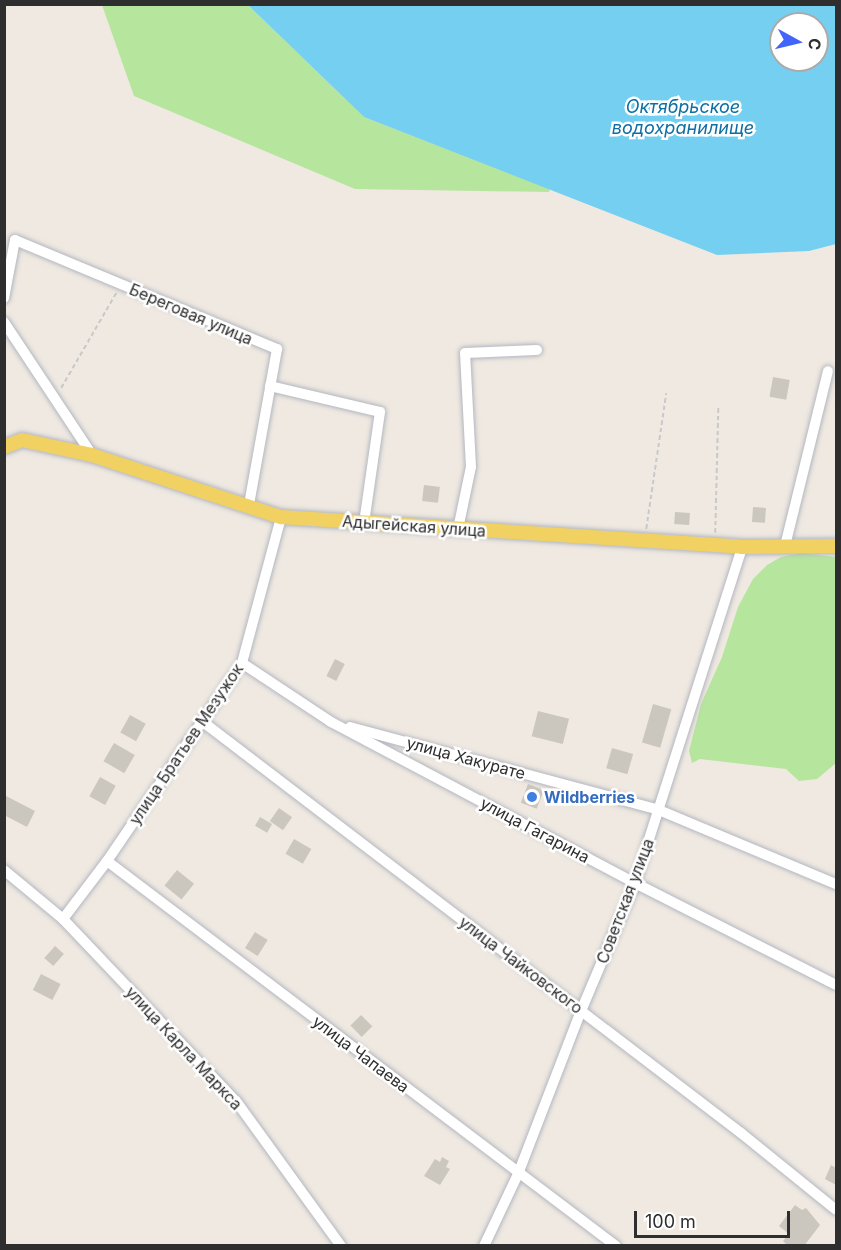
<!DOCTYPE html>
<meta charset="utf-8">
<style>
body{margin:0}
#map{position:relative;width:841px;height:1250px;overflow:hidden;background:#efe9e1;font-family:Inter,sans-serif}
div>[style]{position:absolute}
.green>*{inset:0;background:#b6e59e}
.water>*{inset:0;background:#75cff0}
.building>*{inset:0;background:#cbc7bf;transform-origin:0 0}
.path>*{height:1.5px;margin-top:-0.75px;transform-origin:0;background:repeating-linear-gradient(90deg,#c9c9c9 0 4.5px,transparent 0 7.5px)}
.roads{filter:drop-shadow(0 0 2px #b4b7c1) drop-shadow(0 0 2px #b4b7c1)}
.minor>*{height:10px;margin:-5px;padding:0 5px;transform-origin:5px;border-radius:5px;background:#fff}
.major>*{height:14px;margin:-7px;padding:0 7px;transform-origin:7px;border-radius:7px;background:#f2d163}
.dots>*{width:16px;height:16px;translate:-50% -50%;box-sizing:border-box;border:3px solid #fff;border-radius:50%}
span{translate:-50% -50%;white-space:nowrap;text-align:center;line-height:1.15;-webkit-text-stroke:5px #fff;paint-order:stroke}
.street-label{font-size:16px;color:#2e2e2e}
.shop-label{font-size:16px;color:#366cbe;font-weight:700}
.left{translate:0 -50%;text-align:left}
.water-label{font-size:18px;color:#0d6fa3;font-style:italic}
.frame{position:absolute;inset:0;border:6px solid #2e2e2e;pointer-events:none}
.north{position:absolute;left:769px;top:12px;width:60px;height:60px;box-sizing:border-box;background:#fff;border:2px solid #ababab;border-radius:50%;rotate:98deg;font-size:16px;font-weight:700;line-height:24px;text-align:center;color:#2e2e2e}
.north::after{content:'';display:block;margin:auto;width:21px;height:27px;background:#4264fb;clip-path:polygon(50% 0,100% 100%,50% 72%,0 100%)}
.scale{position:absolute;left:634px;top:1211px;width:156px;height:27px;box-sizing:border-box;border:3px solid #2e2e2e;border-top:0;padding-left:8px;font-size:18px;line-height:21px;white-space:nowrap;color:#2e2e2e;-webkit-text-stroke:4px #fff;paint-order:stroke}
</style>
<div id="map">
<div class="green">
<i style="clip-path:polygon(102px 5px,248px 5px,364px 117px,550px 189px,549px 192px,355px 189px,134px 96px)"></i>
<i style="clip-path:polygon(801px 553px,836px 557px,836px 763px,817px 779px,799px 781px,786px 769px,700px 759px,692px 763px,689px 751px,701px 704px,722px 657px,738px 607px,753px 579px,767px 565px,781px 557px)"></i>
</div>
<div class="water">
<i style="clip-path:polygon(evenodd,248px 5px,836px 5px,836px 244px,809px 251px,717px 255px,364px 117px,248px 5px,781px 24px,817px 24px,817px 60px,781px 60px,781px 24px)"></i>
</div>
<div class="building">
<i style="left:773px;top:377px;width:17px;height:20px;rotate:10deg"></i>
<i style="left:424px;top:485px;width:16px;height:16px;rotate:7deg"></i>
<i style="left:753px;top:507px;width:13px;height:15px;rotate:4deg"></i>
<i style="left:675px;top:512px;width:15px;height:12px;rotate:4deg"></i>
<i style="left:335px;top:659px;width:11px;height:19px;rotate:27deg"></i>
<i style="left:653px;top:704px;width:19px;height:40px;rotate:16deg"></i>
<i style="left:538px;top:711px;width:32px;height:26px;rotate:14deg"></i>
<i style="left:130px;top:715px;width:18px;height:20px;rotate:29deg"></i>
<i style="left:114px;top:743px;width:24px;height:21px;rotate:30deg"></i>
<i style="left:612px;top:748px;width:22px;height:21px;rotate:16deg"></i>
<i style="left:100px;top:777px;width:18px;height:22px;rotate:29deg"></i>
<i style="left:528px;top:784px;width:17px;height:20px;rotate:21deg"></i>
<i style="clip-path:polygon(6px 796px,35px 811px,27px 827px,4px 815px)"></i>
<i style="left:279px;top:808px;width:16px;height:16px;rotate:35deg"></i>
<i style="left:260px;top:817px;width:14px;height:10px;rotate:30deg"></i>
<i style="left:294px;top:839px;width:20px;height:17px;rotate:30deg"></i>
<i style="left:177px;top:870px;width:22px;height:20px;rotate:39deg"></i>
<i style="left:255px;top:932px;width:15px;height:19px;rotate:32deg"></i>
<i style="left:55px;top:946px;width:12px;height:16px;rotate:42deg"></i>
<i style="left:41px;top:974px;width:22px;height:18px;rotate:27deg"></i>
<i style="left:361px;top:1015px;width:16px;height:15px;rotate:45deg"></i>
<i style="clip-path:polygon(442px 1157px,449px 1161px,446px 1167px,450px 1169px,440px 1185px,424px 1176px,435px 1159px,440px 1162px)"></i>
<i style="clip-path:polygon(831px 1165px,836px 1168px,836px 1185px,825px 1179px)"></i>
<i style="clip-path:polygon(795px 1205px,802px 1210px,806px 1208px,820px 1225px,804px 1246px,788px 1246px,783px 1241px,789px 1234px,779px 1226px)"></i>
</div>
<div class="path">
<i style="left:61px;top:388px;width:110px;rotate:-59.9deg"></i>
<i style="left:646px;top:529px;width:137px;rotate:-81.6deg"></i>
<i style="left:715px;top:533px;width:125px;rotate:-88.6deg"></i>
</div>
<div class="roads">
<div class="minor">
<i style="left:4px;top:298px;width:59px;rotate:-79.3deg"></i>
<i style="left:15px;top:240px;width:284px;rotate:22.6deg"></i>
<i style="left:277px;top:349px;width:158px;rotate:100.2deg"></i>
<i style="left:4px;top:322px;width:159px;rotate:56.5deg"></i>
<i style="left:270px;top:386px;width:113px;rotate:13.3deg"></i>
<i style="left:380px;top:412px;width:112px;rotate:98.2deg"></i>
<i style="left:458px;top:529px;width:63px;rotate:-78.2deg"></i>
<i style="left:471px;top:467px;width:114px;rotate:-93deg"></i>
<i style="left:465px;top:353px;width:72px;rotate:-2.4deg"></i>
<i style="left:785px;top:546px;width:180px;rotate:-76.2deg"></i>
<i style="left:242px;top:663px;width:107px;rotate:33.5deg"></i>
<i style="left:331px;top:722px;width:344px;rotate:27.9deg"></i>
<i style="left:635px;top:883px;width:225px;rotate:26.9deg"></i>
<i style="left:203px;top:722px;width:677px;rotate:37.38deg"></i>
<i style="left:741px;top:1133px;width:122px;rotate:39deg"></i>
<i style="left:350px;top:727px;width:320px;rotate:15deg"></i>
<i style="left:659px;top:810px;width:192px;rotate:22.7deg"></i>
<i style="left:107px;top:861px;width:638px;rotate:37.1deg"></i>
<i style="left:4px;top:870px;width:77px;rotate:39.7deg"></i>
<i style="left:63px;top:919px;width:251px;rotate:46.5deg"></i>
<i style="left:236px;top:1101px;width:179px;rotate:54.1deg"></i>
<i style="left:63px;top:919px;width:73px;rotate:-52.8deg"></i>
<i style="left:107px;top:861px;width:240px;rotate:-55.7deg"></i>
<i style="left:242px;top:663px;width:151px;rotate:-75deg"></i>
<i style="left:484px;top:1246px;width:80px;rotate:-64.7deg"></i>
<i style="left:518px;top:1174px;width:175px;rotate:-68.9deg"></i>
<i style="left:581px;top:1011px;width:139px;rotate:-67.1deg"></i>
<i style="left:635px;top:883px;width:353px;rotate:-72.3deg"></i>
</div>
<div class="major">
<i style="left:4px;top:447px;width:19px;rotate:-21deg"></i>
<i style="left:22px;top:440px;width:72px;rotate:12.1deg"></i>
<i style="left:92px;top:455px;width:199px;rotate:18.2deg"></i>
<i style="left:281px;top:517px;width:462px;rotate:3.7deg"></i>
<i style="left:742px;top:547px;width:94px;rotate:-0.6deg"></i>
</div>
</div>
<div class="dots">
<i style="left:532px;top:797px;background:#3f7fe0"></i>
</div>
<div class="street-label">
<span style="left:191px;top:314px;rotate:23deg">Береговая улица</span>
<span style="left:414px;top:526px;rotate:4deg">Адыгейская улица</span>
<span style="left:186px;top:744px;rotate:-56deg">улица Братьев Мезужок</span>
<span style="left:466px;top:758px;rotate:15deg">улица Хакурате</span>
<span style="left:535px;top:830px;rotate:28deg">улица Гагарина</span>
<span style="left:625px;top:901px;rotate:-69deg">Советская улица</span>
<span style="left:521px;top:965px;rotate:37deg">улица Чайковского</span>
<span style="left:184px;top:1048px;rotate:47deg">улица Карла Маркса</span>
<span style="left:361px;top:1054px;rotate:37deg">улица Чапаева</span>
</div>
<div class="shop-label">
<span class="left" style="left:544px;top:797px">Wildberries</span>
</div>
<div class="water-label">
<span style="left:683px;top:118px">Октябрьское<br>водохранилище</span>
</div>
<div class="frame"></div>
<div class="north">С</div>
<div class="scale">100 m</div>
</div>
